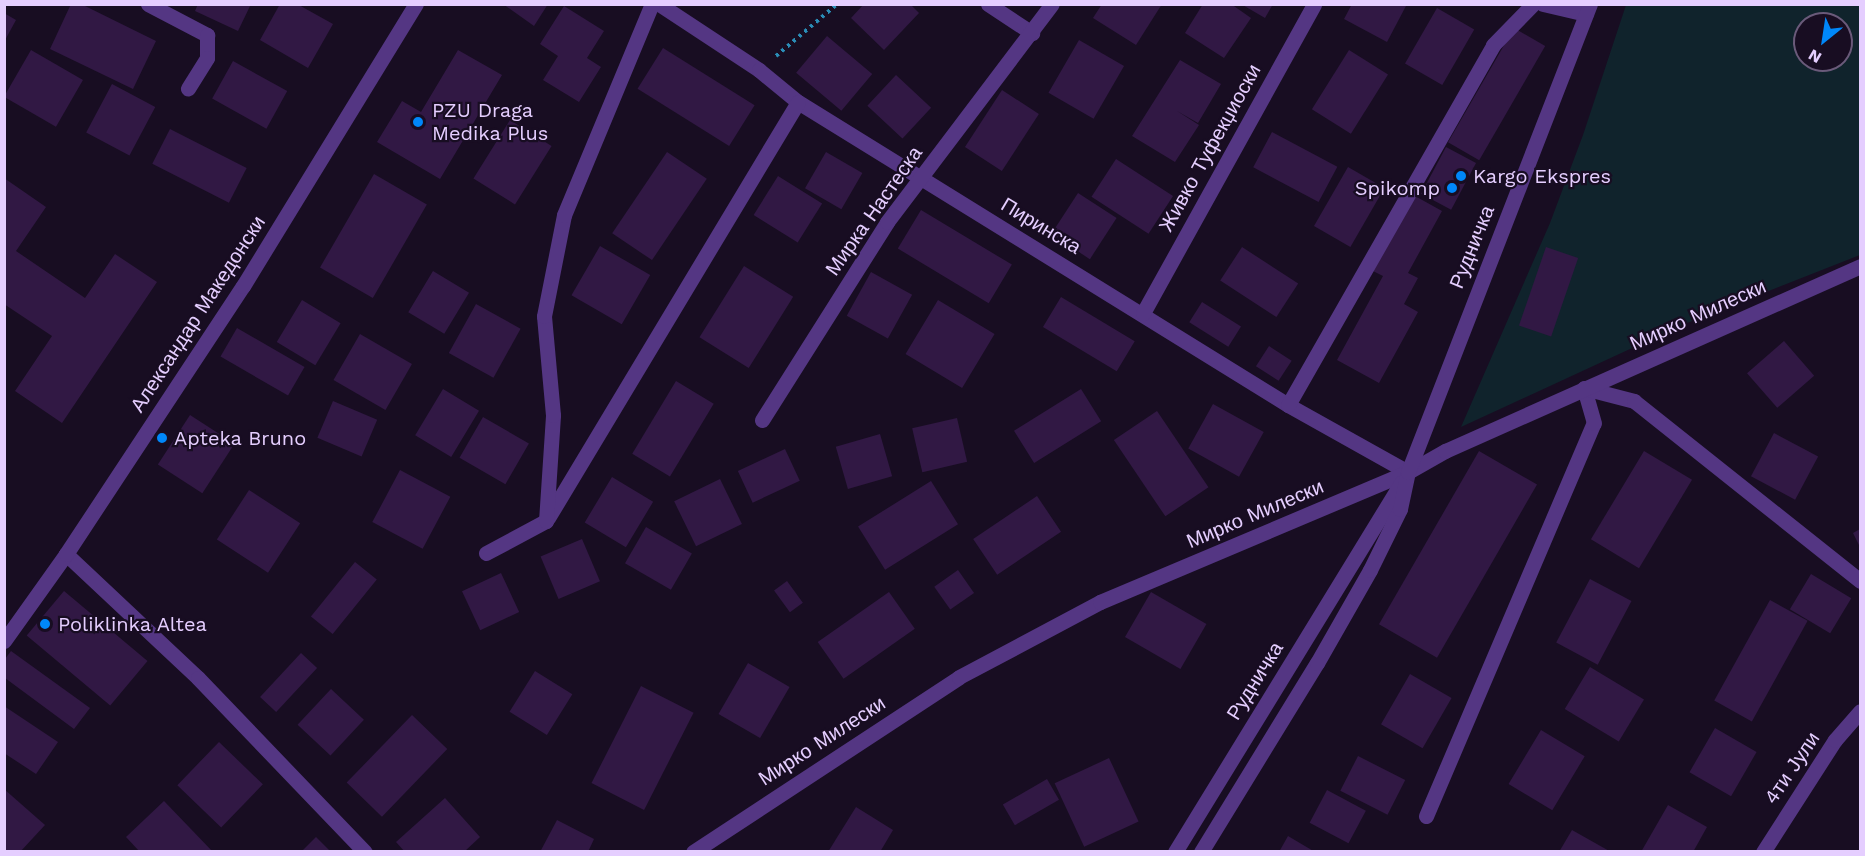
<!DOCTYPE html>
<meta charset="utf-8">
<style>
body{margin:0}
#map{position:relative;width:1865px;height:856px;overflow:hidden;background:#180d22;font-family:"Work Sans",sans-serif}
div>[style]{position:absolute}
.green>*{inset:0;background:#10232c}
.building>*{inset:0;background:#311844;transform-origin:0 0}
.path>*{height:4px;margin-top:-2px;transform-origin:0;background:repeating-linear-gradient(90deg,#2a8db7 0 3px,transparent 0 7.5px)}
.minor>*{height:15px;margin:-7.5px;padding:0 7.5px;transform-origin:7.5px;border-radius:7.5px;background:#543683}
.dots>*{width:16px;height:16px;translate:-50% -50%;box-sizing:border-box;border:3px solid #180d22;border-radius:50%}
span{translate:-50% -50%;white-space:nowrap;text-align:center;line-height:1.15;-webkit-text-stroke:4.5px #180d22;paint-order:stroke}
.poi-label{font-size:20px;color:#e5ceff}
.left{translate:0 -50%;text-align:left}
.right{translate:-100% -50%;text-align:right}
.street-label{font-size:20px;color:#e5ceff}
.frame{position:absolute;inset:0;border:6px solid #e5ceff;pointer-events:none}
.north{position:absolute;left:1793px;top:12px;width:60px;height:60px;box-sizing:border-box;background:#180d22;border:2px solid #6a5a7a;border-radius:50%;rotate:210deg;font-size:16px;font-weight:700;line-height:24px;text-align:center;color:#e5ceff}
.north::after{content:'';display:block;margin:auto;width:21px;height:27px;background:#0087f9;clip-path:polygon(50% 0,100% 100%,50% 72%,0 100%)}
</style>
<div id="map">
<div class="green">
<i style="clip-path:polygon(evenodd,1626px 5px,1860px 5px,1860px 255px,1682px 325px,1461px 427px,1550px 223px,1583px 135px,1626px 5px,1805px 24px,1841px 24px,1841px 60px,1805px 60px,1805px 24px)"></i>
</div>
<div class="building">
<i style="clip-path:polygon(71px 4px,81px 4px,156px 41px,133px 89px,50px 49px)"></i>
<i style="clip-path:polygon(198px 4px,251px 4px,238px 31px,195px 11px)"></i>
<i style="clip-path:polygon(280px 4px,297px 4px,333px 24px,308px 68px,260px 40px)"></i>
<i style="clip-path:polygon(503px 4px,548px 4px,534px 26px)"></i>
<i style="clip-path:polygon(864px 4px,910px 4px,919px 13px,884px 50px,851px 18px)"></i>
<i style="clip-path:polygon(1102px 4px,1162px 4px,1136px 45px,1093px 18px)"></i>
<i style="clip-path:polygon(1203px 4px,1231px 4px,1251px 18px,1224px 58px,1185px 33px)"></i>
<i style="clip-path:polygon(1241px 4px,1273px 4px,1265px 18px)"></i>
<i style="clip-path:polygon(1352px 4px,1407px 4px,1387px 42px,1344px 19px)"></i>
<i style="clip-path:polygon(564px 6px,604px 31px,587px 58px,601px 67px,579px 102px,543px 80px,558px 56px,540px 44px)"></i>
<i style="left:1437px;top:8px;width:43px;height:64px;rotate:30deg"></i>
<i style="clip-path:polygon(4px 13px,16px 20px,4px 42px)"></i>
<i style="left:1514px;top:28px;width:36px;height:132px;rotate:30deg"></i>
<i style="left:827px;top:36px;width:59px;height:48px;rotate:40deg"></i>
<i style="left:1079px;top:40px;width:52px;height:61px;rotate:30deg"></i>
<i style="left:663px;top:48px;width:108px;height:48px;rotate:32deg"></i>
<i style="left:31px;top:50px;width:60px;height:54px;rotate:30deg"></i>
<i style="clip-path:polygon(458px 50px,502px 75px,440px 179px,377px 142px,402px 101px,421px 112px)"></i>
<i style="left:1349px;top:50px;width:46px;height:70px;rotate:32deg"></i>
<i style="clip-path:polygon(1180px 60px,1221px 84px,1198px 123px,1177px 111px,1199px 125px,1175px 162px,1132px 136px)"></i>
<i style="left:233px;top:61px;width:62px;height:43px;rotate:29deg"></i>
<i style="left:896px;top:75px;width:48px;height:42px;rotate:43deg"></i>
<i style="left:112px;top:84px;width:49px;height:55px;rotate:28deg"></i>
<i style="left:1002px;top:90px;width:44px;height:68px;rotate:33deg"></i>
<i style="left:510px;top:120px;width:49px;height:69px;rotate:32deg"></i>
<i style="left:170px;top:129px;width:86px;height:39px;rotate:27deg"></i>
<i style="left:1272px;top:132px;width:74px;height:40px;rotate:28deg"></i>
<i style="left:1446px;top:147px;width:34px;height:53px;rotate:28deg"></i>
<i style="left:667px;top:152px;width:48px;height:98px;rotate:34deg"></i>
<i style="left:826px;top:152px;width:42px;height:42px;rotate:30deg"></i>
<i style="left:1116px;top:159px;width:68px;height:45px;rotate:33deg"></i>
<i style="left:1348px;top:167px;width:42px;height:68px;rotate:30deg"></i>
<i style="left:374px;top:174px;width:61px;height:108px;rotate:30deg"></i>
<i style="left:778px;top:176px;width:52px;height:46px;rotate:32deg"></i>
<i style="clip-path:polygon(4px 178px,46px 207px,16px 251px,85px 298px,115px 254px,157px 282px,62px 423px,15px 391px,52px 336px,4px 304px)"></i>
<i style="left:1078px;top:193px;width:46px;height:49px;rotate:33deg"></i>
<i style="clip-path:polygon(1415px 196px,1442px 211px,1408px 273px,1418px 278px,1404px 304px,1418px 312px,1379px 383px,1337px 360px,1383px 276px,1373px 271px)"></i>
<i style="left:921px;top:210px;width:106px;height:45px;rotate:31deg"></i>
<i style="left:600px;top:246px;width:58px;height:57px;rotate:30deg"></i>
<i style="left:1242px;top:247px;width:67px;height:40px;rotate:33deg"></i>
<i style="left:1546px;top:247px;width:34px;height:83px;rotate:19deg"></i>
<i style="left:744px;top:266px;width:58px;height:84px;rotate:32deg"></i>
<i style="left:433px;top:271px;width:42px;height:48px;rotate:31deg"></i>
<i style="left:871px;top:272px;width:47px;height:50px;rotate:29deg"></i>
<i style="left:1061px;top:297px;width:86px;height:35px;rotate:31deg"></i>
<i style="left:302px;top:300px;width:45px;height:49px;rotate:31deg"></i>
<i style="left:938px;top:300px;width:66px;height:63px;rotate:31deg"></i>
<i style="left:1202px;top:302px;width:46px;height:24px;rotate:32deg"></i>
<i style="left:476px;top:304px;width:51px;height:56px;rotate:29deg"></i>
<i style="left:237px;top:328px;width:78px;height:33px;rotate:30deg"></i>
<i style="left:360px;top:334px;width:60px;height:53px;rotate:30deg"></i>
<i style="left:1784px;top:341px;width:46px;height:49px;rotate:49deg"></i>
<i style="left:1269px;top:346px;width:27px;height:24px;rotate:33deg"></i>
<i style="left:676px;top:381px;width:44px;height:85px;rotate:31deg"></i>
<i style="left:443px;top:389px;width:42px;height:54px;rotate:31deg"></i>
<i style="left:1081px;top:389px;width:38px;height:79px;rotate:58deg"></i>
<i style="left:333px;top:401px;width:48px;height:40px;rotate:23deg"></i>
<i style="left:1213px;top:404px;width:58px;height:51px;rotate:29deg"></i>
<i style="left:1157px;top:411px;width:92px;height:52px;rotate:56deg"></i>
<i style="left:190px;top:415px;width:53px;height:59px;rotate:33deg"></i>
<i style="left:483px;top:417px;width:53px;height:47px;rotate:30deg"></i>
<i style="left:957px;top:418px;width:45px;height:46px;rotate:77deg"></i>
<i style="left:1774px;top:433px;width:50px;height:49px;rotate:28deg"></i>
<i style="left:880px;top:434px;width:44px;height:46px;rotate:74deg"></i>
<i style="left:785px;top:449px;width:35px;height:52px;rotate:65deg"></i>
<i style="left:1479px;top:451px;width:67px;height:200px;rotate:30deg"></i>
<i style="left:1644px;top:451px;width:56px;height:103px;rotate:31deg"></i>
<i style="left:400px;top:470px;width:57px;height:59px;rotate:28deg"></i>
<i style="left:612px;top:477px;width:48px;height:53px;rotate:31deg"></i>
<i style="left:720px;top:479px;width:50px;height:51px;rotate:64deg"></i>
<i style="left:931px;top:481px;width:51px;height:86px;rotate:58deg"></i>
<i style="left:249px;top:490px;width:61px;height:59px;rotate:33deg"></i>
<i style="left:1037px;top:496px;width:43px;height:77px;rotate:56deg"></i>
<i style="left:646px;top:527px;width:53px;height:42px;rotate:30deg"></i>
<i style="clip-path:polygon(1860px 529px,1860px 547px,1853px 533px)"></i>
<i style="left:582px;top:539px;width:46px;height:45px;rotate:67deg"></i>
<i style="left:355px;top:562px;width:28px;height:70px;rotate:39deg"></i>
<i style="left:958px;top:570px;width:28px;height:29px;rotate:55deg"></i>
<i style="left:501px;top:573px;width:43px;height:43px;rotate:65deg"></i>
<i style="left:1811px;top:574px;width:47px;height:41px;rotate:31deg"></i>
<i style="left:1590px;top:579px;width:47px;height:72px;rotate:28deg"></i>
<i style="left:787px;top:581px;width:27px;height:16px;rotate:54deg"></i>
<i style="left:64px;top:591px;width:109px;height:58px;rotate:40deg"></i>
<i style="left:889px;top:592px;width:45px;height:87px;rotate:55deg"></i>
<i style="left:1151px;top:592px;width:64px;height:52px;rotate:30deg"></i>
<i style="left:1770px;top:600px;width:43px;height:115px;rotate:29deg"></i>
<i style="clip-path:polygon(11px 651px,90px 708px,74px 729px,5px 678px,5px 659px)"></i>
<i style="left:301px;top:653px;width:22px;height:60px;rotate:43deg"></i>
<i style="left:748px;top:663px;width:48px;height:59px;rotate:30deg"></i>
<i style="left:1590px;top:667px;width:63px;height:49px;rotate:31deg"></i>
<i style="left:535px;top:671px;width:44px;height:48px;rotate:32deg"></i>
<i style="left:1410px;top:674px;width:48px;height:58px;rotate:30deg"></i>
<i style="left:641px;top:686px;width:59px;height:109px;rotate:27deg"></i>
<i style="left:331px;top:689px;width:45px;height:49px;rotate:43deg"></i>
<i style="clip-path:polygon(4px 706px,58px 742px,36px 774px,4px 753px)"></i>
<i style="left:412px;top:715px;width:49px;height:94px;rotate:44deg"></i>
<i style="left:1715px;top:728px;width:48px;height:51px;rotate:30deg"></i>
<i style="left:1541px;top:730px;width:51px;height:63px;rotate:31deg"></i>
<i style="left:219px;top:742px;width:61px;height:60px;rotate:44deg"></i>
<i style="left:1358px;top:756px;width:53px;height:39px;rotate:27deg"></i>
<i style="left:1109px;top:758px;width:70px;height:60px;rotate:65deg"></i>
<i style="left:1047px;top:779px;width:24px;height:51px;rotate:60deg"></i>
<i style="clip-path:polygon(4px 789px,45px 825px,20px 852px,4px 852px)"></i>
<i style="left:1327px;top:790px;width:44px;height:37px;rotate:28deg"></i>
<i style="clip-path:polygon(445px 798px,480px 837px,464px 852px,405px 852px,396px 842px)"></i>
<i style="clip-path:polygon(164px 801px,213px 852px,140px 852px,126px 837px)"></i>
<i style="clip-path:polygon(1668px 805px,1707px 827px,1693px 852px,1641px 852px)"></i>
<i style="clip-path:polygon(856px 807px,893px 830px,880px 852px,828px 852px)"></i>
<i style="clip-path:polygon(557px 820px,594px 839px,588px 852px,540px 852px)"></i>
<i style="clip-path:polygon(1572px 830px,1611px 852px,1559px 852px)"></i>
<i style="clip-path:polygon(1288px 836px,1315px 852px,1279px 852px)"></i>
<i style="clip-path:polygon(316px 837px,331px 852px,301px 852px)"></i>
</div>
<div class="path">
<i style="left:776px;top:56px;width:80px;rotate:-40.4deg"></i>
</div>
<div class="minor">
<i style="left:148px;top:4px;width:67px;rotate:27.7deg"></i>
<i style="left:207px;top:35px;width:23px;rotate:90deg"></i>
<i style="left:207px;top:58px;width:36px;rotate:122deg"></i>
<i style="left:659px;top:4px;width:120px;rotate:33.4deg"></i>
<i style="left:759px;top:70px;width:50px;rotate:39.4deg"></i>
<i style="left:798px;top:102px;width:576px;rotate:31.73deg"></i>
<i style="left:1288px;top:405px;width:137px;rotate:29.2deg"></i>
<i style="left:988px;top:4px;width:53px;rotate:33.4deg"></i>
<i style="left:1543px;top:4px;width:44px;rotate:13.1deg"></i>
<i style="left:1143px;top:313px;width:353px;rotate:-61deg"></i>
<i style="left:1288px;top:405px;width:414px;rotate:-60.3deg"></i>
<i style="left:1493px;top:45px;width:57px;rotate:-45.7deg"></i>
<i style="left:762px;top:420px;width:234px;rotate:-57.7deg"></i>
<i style="left:887px;top:222px;width:273px;rotate:-52.9deg"></i>
<i style="left:548px;top:518px;width:485px;rotate:-59deg"></i>
<i style="left:486px;top:553px;width:68px;rotate:-28.1deg"></i>
<i style="left:546px;top:521px;width:106px;rotate:-86.2deg"></i>
<i style="left:553px;top:415px;width:99px;rotate:-95.2deg"></i>
<i style="left:544px;top:316px;width:103px;rotate:-78.8deg"></i>
<i style="left:564px;top:215px;width:229px;rotate:-67.4deg"></i>
<i style="left:66px;top:554px;width:181px;rotate:43.2deg"></i>
<i style="left:198px;top:678px;width:241px;rotate:46.2deg"></i>
<i style="left:4px;top:641px;width:107px;rotate:-54.5deg"></i>
<i style="left:66px;top:554px;width:321px;rotate:-56.6deg"></i>
<i style="left:243px;top:286px;width:331px;rotate:-58.5deg"></i>
<i style="left:1426px;top:816px;width:427px;rotate:-66.9deg"></i>
<i style="left:1594px;top:423px;width:36px;rotate:-106deg"></i>
<i style="left:1584px;top:388px;width:52px;rotate:14.6deg"></i>
<i style="left:1634px;top:401px;width:289px;rotate:38.5deg"></i>
<i style="left:693px;top:852px;width:318px;rotate:-33.3deg"></i>
<i style="left:959px;top:677px;width:160px;rotate:-28deg"></i>
<i style="left:1100px;top:602px;width:334px;rotate:-22.9deg"></i>
<i style="left:1408px;top:472px;width:43px;rotate:-29.6deg"></i>
<i style="left:1445px;top:451px;width:454px;rotate:-24deg"></i>
<i style="left:1175px;top:852px;width:434px;rotate:-58.5deg"></i>
<i style="left:1201px;top:852px;width:222px;rotate:-58.5deg"></i>
<i style="left:1317px;top:663px;width:107px;rotate:-60.3deg"></i>
<i style="left:1370px;top:570px;width:68px;rotate:-63.8deg"></i>
<i style="left:1400px;top:509px;width:38px;rotate:-78deg"></i>
<i style="left:1408px;top:472px;width:502px;rotate:-68.75deg"></i>
<i style="left:1763px;top:852px;width:133px;rotate:-57.3deg"></i>
<i style="left:1835px;top:740px;width:38px;rotate:-49deg"></i>
</div>
<div class="dots">
<i style="left:418px;top:122px;background:#0087f9"></i>
<i style="left:1461px;top:176px;background:#0087f9"></i>
<i style="left:1452px;top:188px;background:#0087f9"></i>
<i style="left:162px;top:438px;background:#0087f9"></i>
<i style="left:45px;top:624px;background:#0087f9"></i>
</div>
<div class="poi-label">
<span class="left" style="left:432px;top:122px">PZU Draga<br>Medika Plus</span>
<span class="left" style="left:1473px;top:176px">Kargo Ekspres</span>
<span class="right" style="left:1440px;top:188px">Spikomp</span>
<span class="left" style="left:174px;top:438px">Apteka Bruno</span>
<span class="left" style="left:58px;top:624px">Poliklinka Altea</span>
</div>
<div class="street-label">
<span style="left:1210px;top:148px;rotate:-61deg">Живко Туфекџиоски</span>
<span style="left:874px;top:211px;rotate:-55deg">Мирка Настеска</span>
<span style="left:1041px;top:226px;rotate:31deg">Пиринска</span>
<span style="left:1472px;top:247px;rotate:-68deg">Рудничка</span>
<span style="left:198px;top:314px;rotate:-57deg">Александар Македонски</span>
<span style="left:1698px;top:315px;rotate:-24deg">Мирко Милески</span>
<span style="left:1255px;top:514px;rotate:-23deg">Мирко Милески</span>
<span style="left:1255px;top:681px;rotate:-58deg">Рудничка</span>
<span style="left:822px;top:741px;rotate:-33deg">Мирко Милески</span>
<span style="left:1792px;top:768px;rotate:-56deg">4ти Јули</span>
</div>
<div class="frame"></div>
<div class="north">N</div>
</div>
